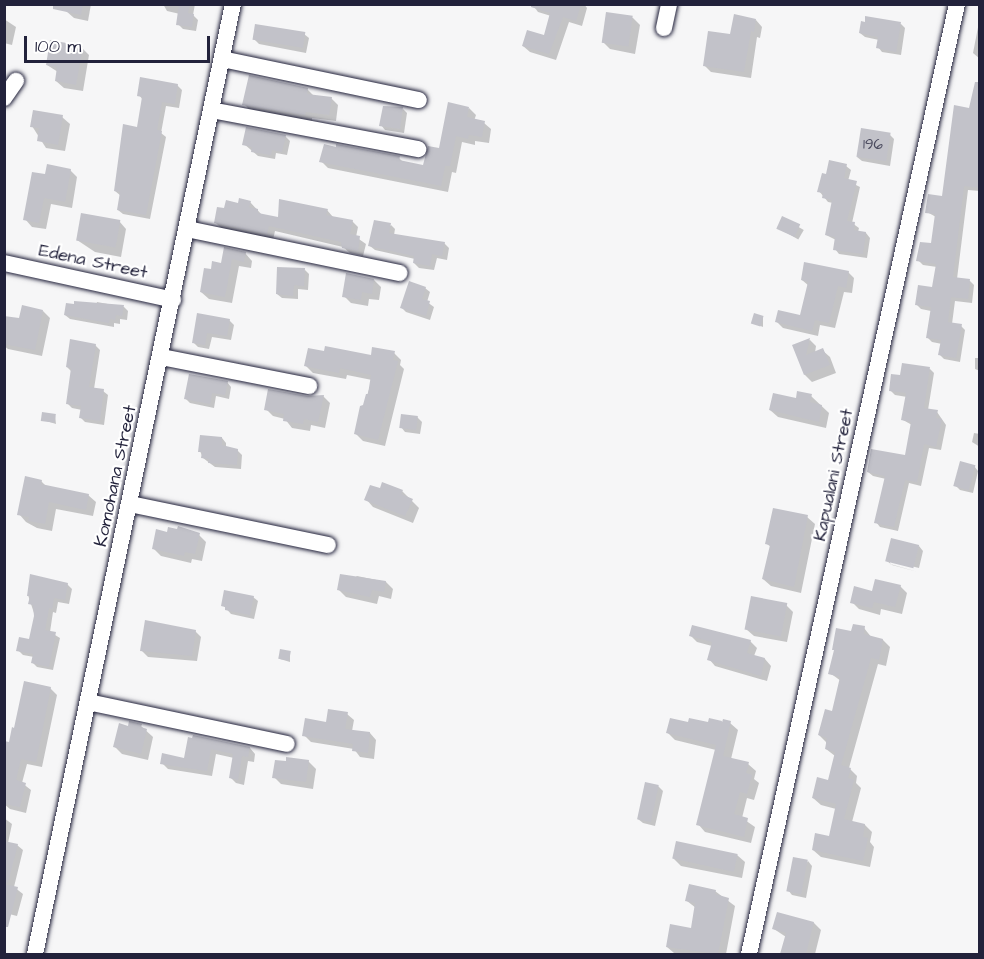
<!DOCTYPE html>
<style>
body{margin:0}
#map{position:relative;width:984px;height:959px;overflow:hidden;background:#f6f6f7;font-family:"Architects Daughter",sans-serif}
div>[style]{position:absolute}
.shadow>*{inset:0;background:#0003;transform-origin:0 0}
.building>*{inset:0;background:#c2c2c9;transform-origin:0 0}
.roads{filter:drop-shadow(0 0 2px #22223b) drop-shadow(0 0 2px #22223b)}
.minor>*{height:16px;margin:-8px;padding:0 8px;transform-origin:8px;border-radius:8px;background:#fff}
span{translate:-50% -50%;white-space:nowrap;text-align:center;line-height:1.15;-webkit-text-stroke:4.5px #fff;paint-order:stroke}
.number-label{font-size:15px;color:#4a4a5e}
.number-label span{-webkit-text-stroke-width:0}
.street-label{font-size:18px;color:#22223b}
.frame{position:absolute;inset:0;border:6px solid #22223b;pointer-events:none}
.scale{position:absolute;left:24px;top:36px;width:186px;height:27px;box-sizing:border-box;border:3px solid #22223b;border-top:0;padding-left:8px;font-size:18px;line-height:21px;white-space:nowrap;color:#22223b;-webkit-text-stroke:4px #fff;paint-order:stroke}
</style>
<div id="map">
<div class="shadow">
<i style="clip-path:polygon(68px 4px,91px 4px,88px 21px,74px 18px,66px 11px)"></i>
<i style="clip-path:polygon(163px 4px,195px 4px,193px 15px,198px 20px,196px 31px,183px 29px,178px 24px,180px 14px,167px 11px)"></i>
<i style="clip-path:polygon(532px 4px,584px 4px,587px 8px,582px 26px,569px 22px,556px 60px,530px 52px,523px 46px,545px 37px,551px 16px,538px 12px)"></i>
<i style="clip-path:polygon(607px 13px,633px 18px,640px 25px,635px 54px,610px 49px,603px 42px)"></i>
<i style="clip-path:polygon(980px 17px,980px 59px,973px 53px)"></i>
<i style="clip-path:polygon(4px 19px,16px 27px,12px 45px,4px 43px)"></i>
<i style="clip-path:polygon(756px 20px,762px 27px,760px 38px,757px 37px,751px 78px,711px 72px,705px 66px,731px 36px)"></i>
<i style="clip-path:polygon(901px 24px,905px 28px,901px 55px,882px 52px,878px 47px,879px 40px,865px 37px,860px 33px)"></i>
<i style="clip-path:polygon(304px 34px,309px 38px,306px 53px,259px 44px,254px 39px)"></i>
<i style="clip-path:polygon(82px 48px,89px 55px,83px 91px,64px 88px,56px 81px,58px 72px,47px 65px)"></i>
<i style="clip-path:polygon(177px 85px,182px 90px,179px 108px,166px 106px,161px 133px,166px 137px,150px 219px,123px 214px,118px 210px,121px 196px,115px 191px,125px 126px,139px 128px,143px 100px,139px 95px)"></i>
<i style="clip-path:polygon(307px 89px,314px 96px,331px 98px,338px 105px,336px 121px,312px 118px,312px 121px,251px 111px,244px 104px)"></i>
<i style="clip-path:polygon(980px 99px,980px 191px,968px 190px,957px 279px,970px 281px,974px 285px,972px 303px,955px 301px,952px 324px,961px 326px,965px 330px,960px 362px,944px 359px,940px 355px,942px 344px,932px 342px,927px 337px,931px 311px,921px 309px,917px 305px,934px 289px,937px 267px,923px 265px,918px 260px,932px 245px,936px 217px,927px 212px,943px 197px,971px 110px)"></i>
<i style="clip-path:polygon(469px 108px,476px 115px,474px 121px,484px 123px,491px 129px,489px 143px,475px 141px,475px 145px,462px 142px,456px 173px,452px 172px,448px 192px,328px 168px,321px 161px,399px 158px,404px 163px,424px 167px,440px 150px)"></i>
<i style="clip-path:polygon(403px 109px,407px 113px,404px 133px,385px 130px,381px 125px)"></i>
<i style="clip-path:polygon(62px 117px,70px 124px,65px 151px,46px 148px,32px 126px)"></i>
<i style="clip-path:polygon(890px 135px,894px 139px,890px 166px,862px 161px,857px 157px)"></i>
<i style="clip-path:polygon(285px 136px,290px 141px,287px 155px,276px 153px,275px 159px,258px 156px,244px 144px)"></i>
<i style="clip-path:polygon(846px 166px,851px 170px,848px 181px,860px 187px,852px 223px,859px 228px,858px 232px,866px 233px,870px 238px,867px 258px,839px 254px,835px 249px,836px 240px,826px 235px,833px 203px,828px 202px,819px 191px,827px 176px)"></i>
<i style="clip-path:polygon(70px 170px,77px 177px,72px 208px,51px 204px,46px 229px,32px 227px,25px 219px,47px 176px)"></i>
<i style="clip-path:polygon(250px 202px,262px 215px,280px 219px,327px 210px,333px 217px,352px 221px,358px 227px,356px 237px,366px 244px,363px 256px,350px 253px,343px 247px,275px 231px,273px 240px,222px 229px,216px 223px,225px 210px)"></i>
<i style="left:783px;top:218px;width:24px;height:11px;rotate:30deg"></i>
<i style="clip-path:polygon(119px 221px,126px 229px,121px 257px,95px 252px,77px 240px)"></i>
<i style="clip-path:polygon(391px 225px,395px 229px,394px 235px,444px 243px,449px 248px,447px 260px,437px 258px,434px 270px,419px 268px,414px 263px,415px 259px,375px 250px,370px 246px)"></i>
<i style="clip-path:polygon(225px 249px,245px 253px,252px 261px,251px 268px,239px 266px,232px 303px,209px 299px,201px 292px,212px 270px,222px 264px)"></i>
<i style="clip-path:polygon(305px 270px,309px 274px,308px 290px,298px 289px,298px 299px,282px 298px,277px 294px)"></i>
<i style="clip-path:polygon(848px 272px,854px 278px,852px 293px,844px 292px,835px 328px,820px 325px,818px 336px,783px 328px,777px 322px,801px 317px,809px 286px,802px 280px)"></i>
<i style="clip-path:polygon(374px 280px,381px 287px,379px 300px,369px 299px,368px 306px,351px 303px,344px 296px)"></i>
<i style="clip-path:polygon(425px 288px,430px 292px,427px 302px,434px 307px,430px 320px,406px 312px,402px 308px)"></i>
<i style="clip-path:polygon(97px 302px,124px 307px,128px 311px,127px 320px,120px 319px,120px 324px,114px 323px,114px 327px,70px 319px,65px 315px,96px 306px)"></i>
<i style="clip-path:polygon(43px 311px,50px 318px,42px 356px,8px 349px,4px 346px,4px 321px,20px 320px)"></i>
<i style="clip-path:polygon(198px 315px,229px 320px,234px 325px,231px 340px,212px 337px,209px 349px,198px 347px,193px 342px)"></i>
<i style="clip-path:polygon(763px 317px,763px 327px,753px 323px)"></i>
<i style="clip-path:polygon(810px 340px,816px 346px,815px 353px,822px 350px,830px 357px,836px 373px,812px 382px,805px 375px,794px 346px)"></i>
<i style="clip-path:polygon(95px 345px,100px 350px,94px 389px,103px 391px,108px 395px,104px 425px,85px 422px,81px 418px,82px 410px,72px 408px,68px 404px,72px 372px,67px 367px)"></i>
<i style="clip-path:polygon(394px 353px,401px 360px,400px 365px,404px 369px,385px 446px,363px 441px,355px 433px,372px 380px,347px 375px,346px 379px,313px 373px,306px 366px)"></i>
<i style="clip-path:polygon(975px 358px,980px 358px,980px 371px,975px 369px)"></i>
<i style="clip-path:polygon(930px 369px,934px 373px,928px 410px,937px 412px,946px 425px,941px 450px,929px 448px,921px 486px,909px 483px,898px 531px,880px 527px,876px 522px,886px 479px,873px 476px,868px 472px,906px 457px,912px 425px,903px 420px,907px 397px,895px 395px,890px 390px,901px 377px)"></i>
<i style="clip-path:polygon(227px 382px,231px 387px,229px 399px,216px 396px,214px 408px,190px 403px,185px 398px)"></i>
<i style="clip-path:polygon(323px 396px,330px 403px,325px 428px,311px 425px,310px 431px,292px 428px,285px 419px,273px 416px,266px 409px)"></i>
<i style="clip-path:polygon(811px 396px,829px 413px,826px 428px,778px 417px,770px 410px)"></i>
<i style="clip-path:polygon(55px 415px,56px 424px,43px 420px)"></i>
<i style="clip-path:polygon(417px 417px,422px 422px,420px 434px,405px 432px,401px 427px)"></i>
<i style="clip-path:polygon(974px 433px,980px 434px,980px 447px,972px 442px)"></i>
<i style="clip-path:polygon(222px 438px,226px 443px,226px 449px,237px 450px,242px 455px,241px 469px,215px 467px,203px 458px,200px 451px)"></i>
<i style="clip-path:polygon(974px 466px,978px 471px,973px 493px,960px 490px,956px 486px)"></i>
<i style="clip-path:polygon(41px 481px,47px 487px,88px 495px,96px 502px,93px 516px,56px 509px,52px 531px,37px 528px,26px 522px,19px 514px)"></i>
<i style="clip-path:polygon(402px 491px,419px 508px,413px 523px,373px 507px,366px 499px)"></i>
<i style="clip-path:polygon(807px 517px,815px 524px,801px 593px,771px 586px,763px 579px,771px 547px,767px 544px)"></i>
<i style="clip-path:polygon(168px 534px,199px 535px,206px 542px,202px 561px,192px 559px,191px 563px,161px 556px,154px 549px)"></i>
<i style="clip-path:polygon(919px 546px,923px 551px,919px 568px,890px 561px,890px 564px,918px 572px,892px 565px,887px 561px)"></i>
<i style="clip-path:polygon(357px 576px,386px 582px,393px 589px,391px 599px,379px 596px,377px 604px,346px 597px,339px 590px)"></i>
<i style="clip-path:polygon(67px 584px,72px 589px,69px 604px,58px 602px,56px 613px,53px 612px,50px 632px,60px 638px,53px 670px,37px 667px,33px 663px,34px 657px,23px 655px,18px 650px,30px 641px,35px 616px,28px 595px)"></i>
<i style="clip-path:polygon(900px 586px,907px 593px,902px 614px,881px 609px,880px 615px,859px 609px,852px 602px)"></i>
<i style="clip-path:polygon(253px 597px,258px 601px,254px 619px,231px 614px,223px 605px)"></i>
<i style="clip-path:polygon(786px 605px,793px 612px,787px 642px,754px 636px,746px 629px)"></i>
<i style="clip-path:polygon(864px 628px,872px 638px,883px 640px,890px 647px,886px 666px,878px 664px,849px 768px,857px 776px,856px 783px,861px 788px,852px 822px,865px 825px,872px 832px,870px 842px,874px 847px,870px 867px,821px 857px,813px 850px,830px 838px,836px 809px,821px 805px,813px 798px,829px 782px,835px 756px,826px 749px,826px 742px,819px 735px,833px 713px,841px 681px,830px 673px,852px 633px)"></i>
<i style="clip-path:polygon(195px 631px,201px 637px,197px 661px,148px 657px,142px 651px)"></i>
<i style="clip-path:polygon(691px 636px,750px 641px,757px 648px,754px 656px,765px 659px,771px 666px,767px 681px,715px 666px,709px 659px,712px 646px,697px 642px)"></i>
<i style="clip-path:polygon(290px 652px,290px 662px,280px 659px)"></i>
<i style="clip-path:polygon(50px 688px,57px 695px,42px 767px,27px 764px,22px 783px,31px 790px,26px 813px,10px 809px,4px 804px,10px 744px)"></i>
<i style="clip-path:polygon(347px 714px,354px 720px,352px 731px,370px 733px,376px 740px,374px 759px,360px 757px,354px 749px,311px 742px,304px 735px)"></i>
<i style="clip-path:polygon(721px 722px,730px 723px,738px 730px,731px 759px,748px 764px,756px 771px,754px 779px,759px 783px,754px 800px,747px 798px,742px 818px,755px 827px,751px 843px,705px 832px,698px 824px,716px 750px,675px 740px,668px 733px,689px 724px)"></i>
<i style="clip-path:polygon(141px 726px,153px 737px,148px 760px,122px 754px,115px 747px)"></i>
<i style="clip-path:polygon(194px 737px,250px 748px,255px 754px,254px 762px,248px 761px,244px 785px,236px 783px,230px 777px,234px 758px,216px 754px,212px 776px,168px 769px,162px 763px,185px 759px)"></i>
<i style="clip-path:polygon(308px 761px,316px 769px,313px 789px,281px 784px,274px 777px,287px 763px)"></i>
<i style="clip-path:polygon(658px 786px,663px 791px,655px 826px,643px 823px,638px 819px)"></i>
<i style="clip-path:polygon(4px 818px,12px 824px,8px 843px,17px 845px,23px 850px,14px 887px,23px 894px,17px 916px,5px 913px,4px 916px)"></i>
<i style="clip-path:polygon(737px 855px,745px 862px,742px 878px,681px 866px,673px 858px)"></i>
<i style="clip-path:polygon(808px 861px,812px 866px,806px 898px,792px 895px,788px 890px)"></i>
<i style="clip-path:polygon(715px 891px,735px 906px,726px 954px,674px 953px,667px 947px,692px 930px,696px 908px,687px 901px)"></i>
<i style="clip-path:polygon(814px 923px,821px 930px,815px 954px,782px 954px,786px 937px,774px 929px)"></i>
</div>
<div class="building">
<i style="clip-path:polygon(53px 4px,83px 4px,81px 15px,53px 9px)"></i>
<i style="clip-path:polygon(179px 4px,190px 4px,188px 13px,194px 14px,192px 27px,176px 25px)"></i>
<i style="clip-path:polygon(531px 4px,581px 4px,576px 21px,563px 17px,549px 54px,522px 46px,527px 30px,544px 35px,550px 13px,531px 7px)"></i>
<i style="left:606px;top:12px;width:27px;height:31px;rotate:8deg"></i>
<i style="clip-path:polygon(734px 14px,756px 19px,754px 32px,751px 31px,744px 72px,703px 66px,708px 31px,730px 34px)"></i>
<i style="clip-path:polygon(865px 16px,901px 22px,896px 52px,876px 48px,878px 37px,859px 33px,861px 21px,865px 22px)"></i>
<i style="left:255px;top:24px;width:51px;height:16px;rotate:9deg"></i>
<i style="clip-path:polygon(50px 40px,83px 46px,76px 85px,55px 81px,57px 67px,46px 65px)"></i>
<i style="clip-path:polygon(249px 75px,308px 88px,307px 94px,332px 97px,329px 115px,306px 112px,305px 115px,242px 105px)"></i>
<i style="clip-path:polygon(140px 77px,178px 84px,175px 104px,162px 102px,157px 130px,162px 131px,146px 215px,117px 210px,120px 192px,114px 191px,123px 124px,137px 127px,142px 97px,137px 96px)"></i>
<i style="clip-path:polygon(975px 82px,980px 82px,980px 188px,964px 186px,953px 277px,970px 279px,968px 299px,951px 297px,948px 322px,962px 324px,956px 358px,938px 355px,941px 340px,926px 338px,931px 307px,915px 305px,918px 285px,932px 287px,936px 264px,916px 261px,920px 242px,931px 243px,935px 214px,925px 213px,928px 194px,942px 196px,954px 105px,969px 108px)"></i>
<i style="clip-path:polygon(448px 102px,469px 107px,467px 117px,485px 121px,482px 137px,469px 135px,468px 139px,456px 136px,450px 166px,445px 166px,441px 186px,319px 162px,324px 144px,336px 147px,336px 144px,400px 156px,399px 160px,423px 165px,428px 146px,439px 148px)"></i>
<i style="clip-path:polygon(383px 106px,403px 107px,400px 129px,379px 126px)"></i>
<i style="clip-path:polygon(33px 110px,63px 115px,58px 145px,37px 141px,39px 128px,30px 127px)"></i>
<i style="clip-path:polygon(246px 127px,286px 135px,282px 152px,272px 150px,271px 155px,251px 152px,252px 147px,242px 145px)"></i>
<i style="left:861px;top:128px;width:30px;height:29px;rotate:9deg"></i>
<i style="clip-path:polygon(829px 160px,847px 164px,844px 178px,857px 181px,847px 221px,855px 222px,854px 230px,866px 232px,863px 254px,833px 250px,835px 237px,825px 235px,832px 200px,822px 198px,823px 193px,817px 192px,822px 173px,826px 174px)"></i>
<i style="clip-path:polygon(47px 164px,71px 169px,65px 202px,44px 198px,39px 223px,23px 220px,32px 172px,45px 174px)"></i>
<i style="clip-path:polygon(239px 198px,251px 201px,249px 207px,258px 209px,258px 213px,278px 217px,279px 199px,328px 209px,326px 215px,353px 220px,350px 234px,360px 236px,358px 251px,342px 248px,341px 242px,269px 226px,267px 234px,214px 223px,217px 207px,224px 208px,226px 200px,238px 203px)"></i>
<i style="left:81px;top:213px;width:40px;height:28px;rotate:10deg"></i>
<i style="left:782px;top:216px;width:20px;height:14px;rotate:24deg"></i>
<i style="clip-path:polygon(374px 220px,391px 223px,389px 233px,445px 242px,442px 256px,432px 254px,430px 266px,413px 263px,414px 256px,368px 246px)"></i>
<i style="clip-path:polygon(224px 247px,246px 252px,244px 262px,232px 259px,225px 297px,200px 292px,204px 268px,211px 269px,212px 261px,221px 263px)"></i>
<i style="clip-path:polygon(804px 262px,849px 271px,846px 288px,838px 286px,829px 323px,815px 320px,812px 331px,775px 322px,778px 310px,800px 315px,808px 282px,801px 280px)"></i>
<i style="clip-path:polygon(277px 267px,305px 268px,304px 286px,294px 285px,293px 296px,276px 294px)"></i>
<i style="clip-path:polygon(346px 273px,374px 279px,372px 294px,362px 292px,361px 300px,342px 297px)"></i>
<i style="clip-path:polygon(409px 281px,426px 287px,422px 299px,430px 301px,426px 316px,400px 308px)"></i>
<i style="clip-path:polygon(74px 301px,124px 305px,122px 316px,116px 315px,115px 320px,110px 319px,109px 323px,64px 315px,66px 303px,74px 304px)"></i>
<i style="clip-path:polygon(22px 305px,43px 310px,35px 350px,4px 344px,4px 316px,19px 318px)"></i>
<i style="clip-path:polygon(197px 313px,230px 319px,227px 336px,207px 333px,205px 345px,192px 343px)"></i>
<i style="left:754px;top:313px;width:10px;height:11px;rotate:17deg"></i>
<i style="clip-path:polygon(810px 338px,806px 355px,823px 348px,830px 365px,804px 375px,792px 345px)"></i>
<i style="clip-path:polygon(70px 339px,96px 344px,89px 387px,104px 389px,100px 421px,79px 418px,81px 406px,66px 404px,71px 368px,66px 367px)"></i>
<i style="clip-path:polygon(325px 346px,371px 355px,372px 347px,395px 351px,393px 360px,398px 361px,378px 440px,354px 434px,360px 406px,363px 405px,366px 394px,368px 394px,371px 375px,340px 368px,339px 373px,304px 366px,308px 348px,324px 351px)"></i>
<i style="clip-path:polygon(902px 363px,930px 367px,924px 408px,938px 410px,936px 418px,942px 419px,936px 447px,924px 444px,917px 482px,905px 480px,894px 527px,874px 523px,885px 476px,867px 472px,871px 449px,905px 455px,911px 422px,901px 420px,906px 393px,889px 391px,891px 374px,900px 375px)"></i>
<i style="clip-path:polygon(189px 374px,228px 381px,225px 395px,212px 393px,210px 404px,184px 399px)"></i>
<i style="clip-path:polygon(268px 389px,307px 396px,324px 395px,318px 422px,304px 419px,303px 424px,283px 421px,284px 414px,264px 410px)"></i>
<i style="clip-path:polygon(797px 391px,812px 394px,810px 402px,822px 405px,819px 422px,769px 410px,773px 393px,796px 398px)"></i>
<i style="left:42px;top:412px;width:14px;height:9px;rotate:8deg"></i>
<i style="left:401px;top:414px;width:17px;height:14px;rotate:7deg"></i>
<i style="clip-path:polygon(200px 435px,222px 437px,222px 445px,238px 449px,237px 465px,208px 463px,209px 459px,201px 458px,202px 452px,198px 452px)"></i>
<i style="left:960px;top:461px;width:16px;height:26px;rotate:15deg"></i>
<i style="clip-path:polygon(25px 476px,42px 480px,41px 484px,89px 494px,86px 510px,49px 502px,45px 524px,28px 521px,29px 517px,17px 515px)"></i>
<i style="clip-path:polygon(382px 482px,403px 490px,401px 494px,413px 499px,405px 516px,364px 500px,370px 485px,380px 488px)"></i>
<i style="clip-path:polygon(773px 508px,808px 515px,794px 587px,762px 579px,770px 545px,765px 544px)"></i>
<i style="clip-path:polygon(178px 526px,200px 533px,195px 554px,185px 552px,184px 556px,152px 549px,156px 529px,167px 532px,168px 527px,177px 529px)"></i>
<i style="left:891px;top:538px;width:29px;height:24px;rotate:14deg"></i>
<i style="clip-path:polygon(30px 574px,68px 583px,65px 600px,54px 598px,52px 609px,49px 608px,45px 630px,56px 632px,49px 667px,31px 663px,33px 654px,16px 651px,19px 637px,29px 639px,34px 616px,33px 605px,28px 604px,30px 596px,27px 596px)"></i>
<i style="clip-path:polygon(340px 574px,386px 581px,384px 592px,372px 590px,370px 597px,337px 590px)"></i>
<i style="clip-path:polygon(875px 579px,901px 585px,895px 607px,874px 602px,872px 608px,850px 603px,854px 586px,872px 591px)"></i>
<i style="clip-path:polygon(224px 590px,254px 596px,250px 615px,225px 610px,225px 607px,221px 606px)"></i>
<i style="left:751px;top:596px;width:37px;height:34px;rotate:11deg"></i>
<i style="clip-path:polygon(145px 620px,196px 630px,192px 656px,140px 651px)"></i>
<i style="clip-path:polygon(853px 624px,865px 626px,864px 634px,883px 639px,879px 660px,871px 658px,841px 765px,851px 768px,848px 778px,854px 780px,844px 819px,865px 824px,863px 837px,868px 838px,863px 861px,812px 850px,815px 833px,829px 836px,836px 804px,812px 798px,817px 777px,828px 780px,835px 752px,825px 749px,827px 738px,818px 735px,825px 709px,832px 711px,840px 677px,828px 674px,834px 650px,832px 650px,836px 628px,851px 631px)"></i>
<i style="clip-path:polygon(692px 625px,751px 640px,747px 653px,765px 658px,761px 676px,707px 660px,712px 642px,689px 636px)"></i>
<i style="left:280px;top:649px;width:11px;height:10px;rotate:10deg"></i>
<i style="clip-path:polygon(24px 681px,51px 687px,36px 762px,21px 759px,16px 780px,26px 783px,20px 807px,4px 804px,4px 741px,9px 742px,12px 727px,14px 728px)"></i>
<i style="clip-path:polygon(328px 709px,348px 712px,345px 729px,370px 732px,368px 753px,352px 751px,353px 744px,302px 736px,305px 718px,326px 722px)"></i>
<i style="clip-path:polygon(670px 718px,688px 722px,689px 718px,708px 722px,709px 718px,722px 721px,721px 726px,723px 719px,731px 721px,723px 756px,749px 762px,746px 773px,752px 775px,747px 794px,740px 792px,734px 814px,748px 818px,744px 837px,696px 825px,716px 745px,666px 733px)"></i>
<i style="clip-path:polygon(129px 721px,142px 724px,141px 727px,147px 729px,141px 754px,113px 747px,119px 723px,128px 726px)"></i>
<i style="clip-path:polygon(193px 735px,250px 747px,248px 757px,242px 756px,238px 780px,229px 778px,233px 754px,211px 749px,207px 771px,160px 764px,162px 753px,184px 758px,188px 737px,192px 738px)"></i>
<i style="clip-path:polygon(286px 757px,309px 760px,306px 782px,272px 778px,275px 760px,286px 761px)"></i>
<i style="left:645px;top:782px;width:14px;height:38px;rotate:12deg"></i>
<i style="clip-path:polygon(4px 841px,18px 844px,8px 883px,4px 882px)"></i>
<i style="left:676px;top:841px;width:63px;height:18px;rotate:12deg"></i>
<i style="left:793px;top:857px;width:15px;height:35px;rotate:11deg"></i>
<i style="clip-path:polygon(4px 884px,18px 887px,8px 927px,4px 927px)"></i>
<i style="clip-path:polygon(689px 884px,716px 890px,715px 894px,729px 898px,718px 954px,666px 947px,670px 924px,691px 928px,695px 903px,685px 901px)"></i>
<i style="clip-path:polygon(777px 912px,814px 922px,806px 954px,780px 954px,786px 933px,772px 929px)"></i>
</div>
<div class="roads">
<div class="minor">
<i style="left:664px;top:28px;width:25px;rotate:-78deg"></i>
<i style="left:222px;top:59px;width:201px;rotate:11.8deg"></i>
<i style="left:4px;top:98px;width:21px;rotate:-55deg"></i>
<i style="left:211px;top:110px;width:211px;rotate:10.7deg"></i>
<i style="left:187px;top:229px;width:217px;rotate:11.7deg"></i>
<i style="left:4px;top:263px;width:173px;rotate:12.3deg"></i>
<i style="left:161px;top:357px;width:151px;rotate:11.1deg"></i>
<i style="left:130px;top:504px;width:202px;rotate:11.7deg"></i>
<i style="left:88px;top:702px;width:203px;rotate:11.9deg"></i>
<i style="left:35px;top:954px;width:970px;rotate:-78.23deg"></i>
<i style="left:749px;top:954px;width:973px;rotate:-77.65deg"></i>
</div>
</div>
<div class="number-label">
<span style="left:873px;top:145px">196</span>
</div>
<div class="street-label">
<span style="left:93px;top:262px;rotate:12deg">Edena Street</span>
<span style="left:834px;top:475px;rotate:-78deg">Kapualani Street</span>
<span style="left:116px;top:476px;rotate:-78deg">Komohana Street</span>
</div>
<div class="frame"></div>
<div class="scale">100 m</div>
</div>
